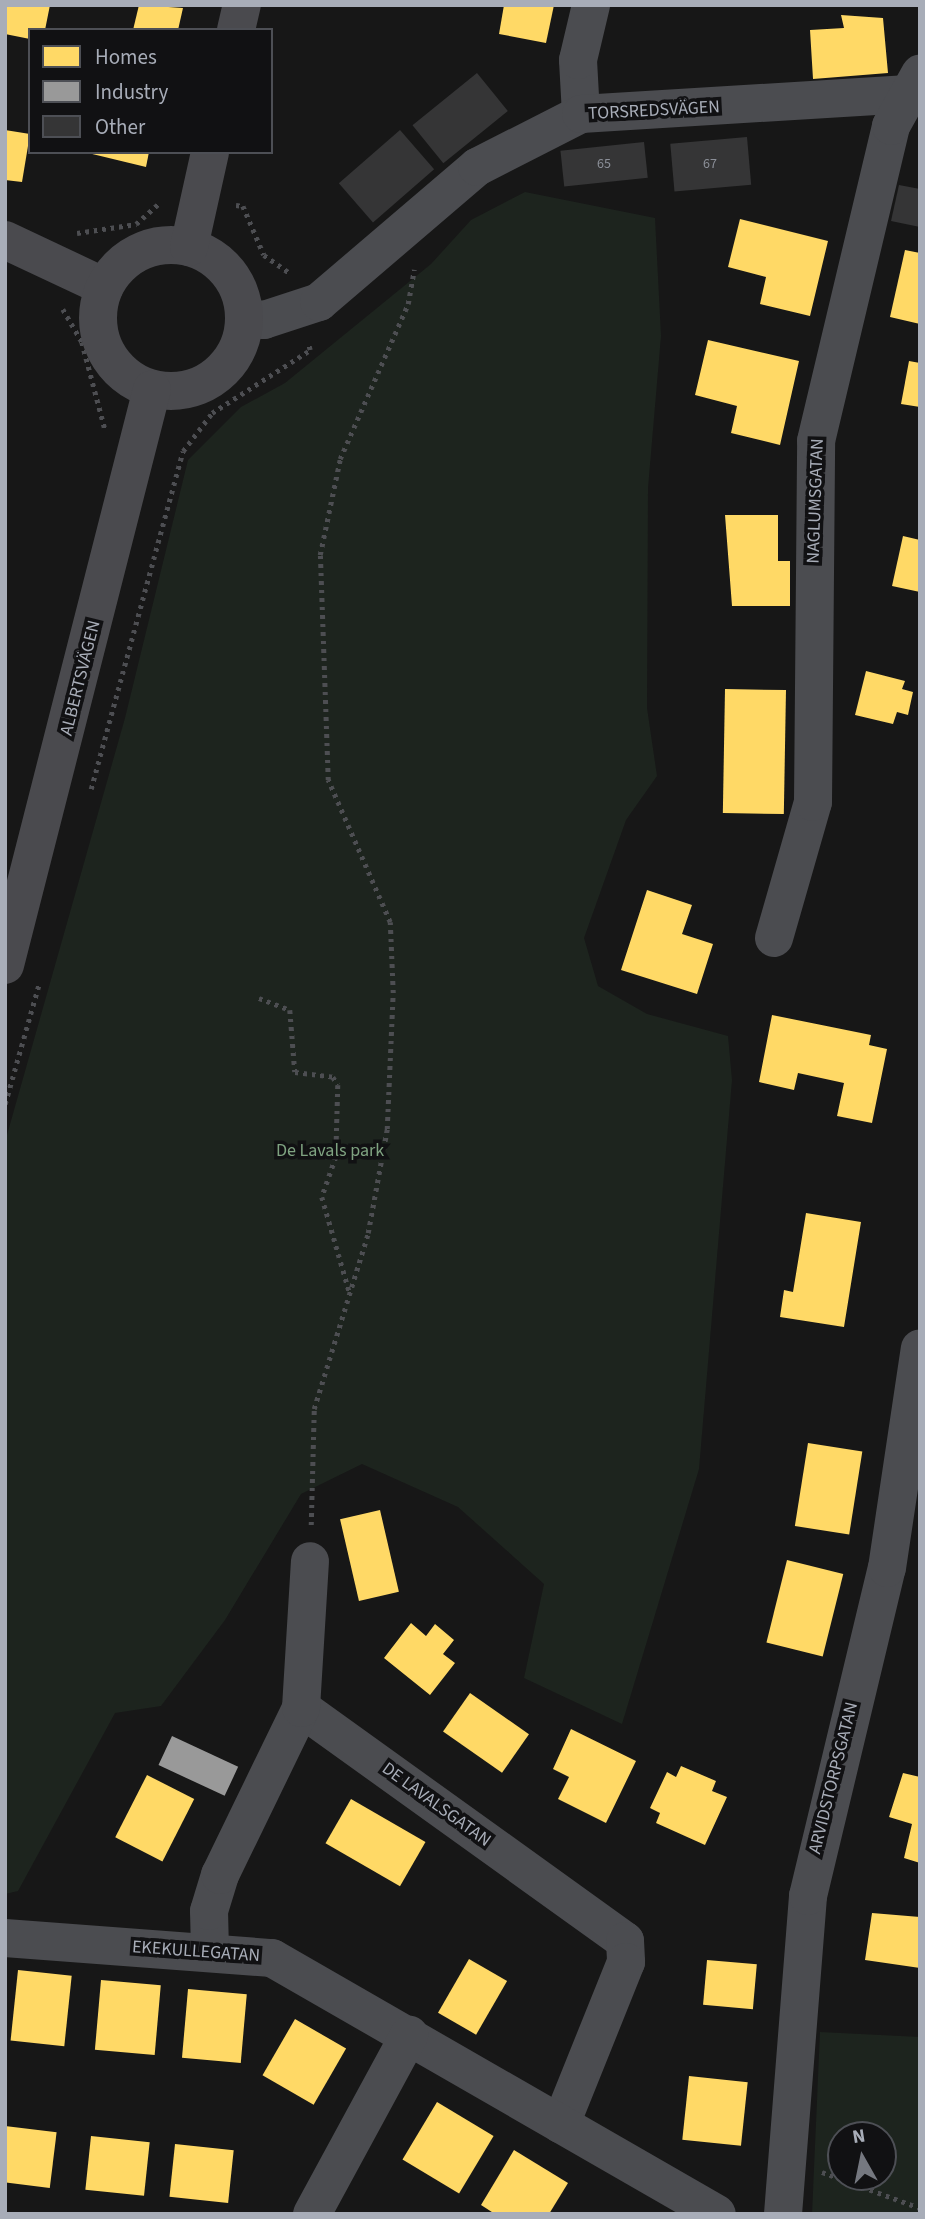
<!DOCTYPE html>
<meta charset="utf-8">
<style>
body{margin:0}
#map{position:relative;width:925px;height:2219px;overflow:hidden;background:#171717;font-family:"Source Sans 3",sans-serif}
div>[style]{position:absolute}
.green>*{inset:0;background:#1d241e}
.homes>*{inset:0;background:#ffd966;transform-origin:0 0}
.industry>*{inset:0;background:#999;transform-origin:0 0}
.building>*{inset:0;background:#353536;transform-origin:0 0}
.path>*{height:4.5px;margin-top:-2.25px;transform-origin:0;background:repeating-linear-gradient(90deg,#4d4e52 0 3.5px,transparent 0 8.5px)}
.street>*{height:38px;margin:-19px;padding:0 19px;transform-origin:19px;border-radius:19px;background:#4b4c50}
.secondary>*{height:38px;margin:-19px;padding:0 19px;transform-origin:19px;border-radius:19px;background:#4a4a4e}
.secondary>.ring{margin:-19px;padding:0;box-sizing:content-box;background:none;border:38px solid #4a4a4e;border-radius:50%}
span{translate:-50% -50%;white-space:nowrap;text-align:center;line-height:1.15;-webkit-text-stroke:7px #111113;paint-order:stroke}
.number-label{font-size:14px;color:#8b8f98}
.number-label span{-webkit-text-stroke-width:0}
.street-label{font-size:18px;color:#a8adb8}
.park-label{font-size:18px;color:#7fa381}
.frame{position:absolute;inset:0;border:7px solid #a8adb8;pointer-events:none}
.legend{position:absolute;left:28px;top:28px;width:245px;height:126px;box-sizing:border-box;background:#111113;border:2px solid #4d4f55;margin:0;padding:9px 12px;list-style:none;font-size:21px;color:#a8adb8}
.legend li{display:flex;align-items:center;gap:14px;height:35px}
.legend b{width:35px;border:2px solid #4d4f55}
.north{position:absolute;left:827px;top:2121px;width:70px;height:70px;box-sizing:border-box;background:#111113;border:2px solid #4d4f55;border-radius:50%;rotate:351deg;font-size:19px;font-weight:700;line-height:28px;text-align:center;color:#a8adb8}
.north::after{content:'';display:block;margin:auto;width:24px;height:32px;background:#757880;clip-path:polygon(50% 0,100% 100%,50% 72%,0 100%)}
</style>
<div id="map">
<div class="green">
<i style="clip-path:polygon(525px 192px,655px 218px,661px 336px,648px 488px,647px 708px,657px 776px,626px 820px,584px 938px,598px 986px,647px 1014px,728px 1036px,732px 1080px,699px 1469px,622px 1724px,524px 1678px,544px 1584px,458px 1507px,362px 1464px,301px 1494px,225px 1620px,161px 1706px,115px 1713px,18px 1891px,5px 1894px,5px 1142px,125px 718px,188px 460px,241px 407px,285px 383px,431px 264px,471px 220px)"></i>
<i style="clip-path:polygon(evenodd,820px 2032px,920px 2037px,920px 2214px,812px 2214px,820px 2032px,841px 2135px,883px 2135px,883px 2177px,841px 2177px,841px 2135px)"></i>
</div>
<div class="homes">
<i style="clip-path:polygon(6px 5px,50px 5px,45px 30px,30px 30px,30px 39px,5px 34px)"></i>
<i style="clip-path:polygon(139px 5px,183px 8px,178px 30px,133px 30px)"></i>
<i style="clip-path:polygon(504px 5px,554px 5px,546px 43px,499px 34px)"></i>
<i style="clip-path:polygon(841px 15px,883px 18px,888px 73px,813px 79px,810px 30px,844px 28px)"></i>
<i style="clip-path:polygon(5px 130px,30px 134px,22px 182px,5px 180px)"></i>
<i style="clip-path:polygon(84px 152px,149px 152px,146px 167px)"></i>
<i style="clip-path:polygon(740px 219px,828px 241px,810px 316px,760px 304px,766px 277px,728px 267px)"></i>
<i style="clip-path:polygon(905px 250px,920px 253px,920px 324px,890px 317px)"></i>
<i style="clip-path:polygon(708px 340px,799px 361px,780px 445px,731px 433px,737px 406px,695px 395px)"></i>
<i style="clip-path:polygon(909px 361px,920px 363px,920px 407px,901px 404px)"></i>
<i style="clip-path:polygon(725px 515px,778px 515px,778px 561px,790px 561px,790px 606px,732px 606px)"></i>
<i style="clip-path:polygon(903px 536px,920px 540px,920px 592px,892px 586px)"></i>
<i style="clip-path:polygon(866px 671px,905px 681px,902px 689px,913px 692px,908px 715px,897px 712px,893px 724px,855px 715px)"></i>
<i style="left:725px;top:689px;width:61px;height:124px;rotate:1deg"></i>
<i style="clip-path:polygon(647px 890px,692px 905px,682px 934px,713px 944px,697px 994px,621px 970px)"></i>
<i style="clip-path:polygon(772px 1015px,871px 1035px,869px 1045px,887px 1049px,872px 1123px,837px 1116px,844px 1083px,798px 1073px,794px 1090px,759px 1082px)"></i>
<i style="clip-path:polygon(806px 1213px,861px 1222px,844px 1327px,780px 1317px,784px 1290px,793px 1292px)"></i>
<i style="left:808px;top:1443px;width:55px;height:84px;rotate:9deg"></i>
<i style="left:380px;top:1510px;width:84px;height:41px;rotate:77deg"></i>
<i style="left:787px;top:1560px;width:58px;height:85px;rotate:14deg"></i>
<i style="clip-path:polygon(411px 1623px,426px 1636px,435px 1624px,454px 1640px,443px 1654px,455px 1663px,430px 1695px,384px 1658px)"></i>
<i style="left:470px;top:1693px;width:72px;height:47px;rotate:35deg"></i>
<i style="clip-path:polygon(571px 1729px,636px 1761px,606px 1823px,558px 1799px,569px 1777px,553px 1769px)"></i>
<i style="clip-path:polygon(681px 1766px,716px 1781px,712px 1791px,727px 1797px,705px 1845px,656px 1823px,660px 1813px,650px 1808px,667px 1772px,676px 1777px)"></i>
<i style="clip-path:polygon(903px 1773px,920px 1777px,920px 1863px,904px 1858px,912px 1824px,889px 1817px)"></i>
<i style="left:147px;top:1775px;width:53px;height:70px;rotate:27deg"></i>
<i style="left:351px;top:1799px;width:86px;height:51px;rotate:30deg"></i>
<i style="clip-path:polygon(872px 1913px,920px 1917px,920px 1968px,865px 1960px)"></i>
<i style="left:469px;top:1959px;width:44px;height:62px;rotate:30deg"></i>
<i style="left:707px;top:1960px;width:50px;height:45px;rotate:5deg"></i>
<i style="left:18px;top:1970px;width:54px;height:71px;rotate:6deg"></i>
<i style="left:101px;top:1980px;width:60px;height:70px;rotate:5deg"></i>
<i style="left:188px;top:1989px;width:59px;height:69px;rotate:5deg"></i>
<i style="left:295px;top:2019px;width:59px;height:65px;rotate:30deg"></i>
<i style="left:689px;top:2076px;width:59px;height:64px;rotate:6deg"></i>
<i style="left:437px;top:2102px;width:66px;height:67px;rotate:31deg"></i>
<i style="left:5px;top:2126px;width:52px;height:56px;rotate:7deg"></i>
<i style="left:91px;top:2136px;width:59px;height:54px;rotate:6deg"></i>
<i style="left:175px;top:2144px;width:59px;height:53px;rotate:6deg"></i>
<i style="clip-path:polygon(514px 2150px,568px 2183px,549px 2214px,495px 2214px,481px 2205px)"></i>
</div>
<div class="industry">
<i style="left:172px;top:1736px;width:73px;height:32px;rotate:25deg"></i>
</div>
<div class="building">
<i style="left:477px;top:73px;width:49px;height:83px;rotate:51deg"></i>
<i style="left:400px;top:130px;width:52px;height:81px;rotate:49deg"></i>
<i style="left:747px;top:137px;width:48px;height:77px;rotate:85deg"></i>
<i style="left:644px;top:142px;width:36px;height:84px;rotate:84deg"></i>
<i style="clip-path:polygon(899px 185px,920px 189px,920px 227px,891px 221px)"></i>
</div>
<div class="path">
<i style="left:236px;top:205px;width:7px;rotate:8deg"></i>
<i style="left:243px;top:206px;width:53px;rotate:66.8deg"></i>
<i style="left:264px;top:255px;width:33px;rotate:35deg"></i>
<i style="left:77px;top:233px;width:60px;rotate:-8.7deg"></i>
<i style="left:136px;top:224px;width:30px;rotate:-42deg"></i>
<i style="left:63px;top:309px;width:38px;rotate:60deg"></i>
<i style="left:82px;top:342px;width:90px;rotate:75.2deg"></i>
<i style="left:91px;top:789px;width:350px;rotate:-74.8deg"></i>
<i style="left:183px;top:451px;width:48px;rotate:-52.7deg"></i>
<i style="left:212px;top:413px;width:117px;rotate:-32.7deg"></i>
<i style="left:310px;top:350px;width:7px;rotate:-106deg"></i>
<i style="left:259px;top:998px;width:33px;rotate:21deg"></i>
<i style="left:290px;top:1010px;width:62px;rotate:85.4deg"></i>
<i style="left:295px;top:1072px;width:38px;rotate:7deg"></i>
<i style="left:333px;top:1077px;width:9px;rotate:58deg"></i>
<i style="left:338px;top:1085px;width:72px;rotate:91.6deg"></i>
<i style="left:336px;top:1157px;width:42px;rotate:109.3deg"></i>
<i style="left:322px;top:1197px;width:101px;rotate:73.9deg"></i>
<i style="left:5px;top:1104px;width:125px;rotate:-74.2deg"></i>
<i style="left:311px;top:1525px;width:116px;rotate:-88.5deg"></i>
<i style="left:314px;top:1409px;width:184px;rotate:-72.9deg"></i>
<i style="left:368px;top:1233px;width:106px;rotate:-79.6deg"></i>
<i style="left:387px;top:1129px;width:136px;rotate:-87.5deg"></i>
<i style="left:393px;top:993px;width:71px;rotate:-92.4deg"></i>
<i style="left:390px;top:922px;width:155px;rotate:-113.6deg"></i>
<i style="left:328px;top:780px;width:225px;rotate:-92deg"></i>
<i style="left:320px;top:555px;width:98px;rotate:-78.2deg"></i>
<i style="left:340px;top:459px;width:169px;rotate:-66.3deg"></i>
<i style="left:408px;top:304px;width:35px;rotate:-80deg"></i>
<i style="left:822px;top:2172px;width:104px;rotate:20.2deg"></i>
</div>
<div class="street">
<i style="left:581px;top:114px;width:54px;rotate:-93.2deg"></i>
<i style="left:578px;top:60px;width:57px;rotate:-76.7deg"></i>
<i style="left:245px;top:318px;width:19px;rotate:6deg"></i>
<i style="left:264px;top:320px;width:58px;rotate:-18.1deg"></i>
<i style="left:319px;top:302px;width:208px;rotate:-40.5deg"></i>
<i style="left:477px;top:167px;width:117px;rotate:-27deg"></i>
<i style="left:581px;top:114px;width:340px;rotate:-3.5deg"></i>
<i style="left:774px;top:938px;width:141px;rotate:-74deg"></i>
<i style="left:813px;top:802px;width:361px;rotate:-89.5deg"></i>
<i style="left:816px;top:441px;width:324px;rotate:-76.6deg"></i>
<i style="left:891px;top:126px;width:60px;rotate:-60.9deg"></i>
<i style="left:301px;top:1708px;width:399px;rotate:35.7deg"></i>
<i style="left:625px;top:1941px;width:21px;rotate:87deg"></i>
<i style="left:626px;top:1962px;width:175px;rotate:111.9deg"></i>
<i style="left:5px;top:1938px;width:268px;rotate:4.3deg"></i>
<i style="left:272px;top:1958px;width:513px;rotate:29.91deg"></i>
<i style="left:210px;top:1951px;width:40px;rotate:-91.4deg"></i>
<i style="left:209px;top:1911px;width:38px;rotate:-73deg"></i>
<i style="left:220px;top:1875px;width:186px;rotate:-64.1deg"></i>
<i style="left:301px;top:1708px;width:147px;rotate:-86.5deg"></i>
<i style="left:312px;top:2214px;width:204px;rotate:-61.5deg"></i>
<i style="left:783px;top:2214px;width:319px;rotate:-85.5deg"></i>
<i style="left:808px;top:1896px;width:337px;rotate:-76.5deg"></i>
<i style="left:887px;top:1568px;width:222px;rotate:-81.5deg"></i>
</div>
<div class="secondary">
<i style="left:236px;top:30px;width:26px;rotate:-77deg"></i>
<i style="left:5px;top:240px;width:110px;rotate:25.2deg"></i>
<i class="ring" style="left:98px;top:245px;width:108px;height:108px"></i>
<i style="left:189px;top:247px;width:97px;rotate:-77.5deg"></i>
<i style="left:5px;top:965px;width:594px;rotate:-75.68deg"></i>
</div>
<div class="number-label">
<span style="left:604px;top:164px">65</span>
<span style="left:710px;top:164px">67</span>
</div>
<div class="street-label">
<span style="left:654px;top:111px;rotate:-3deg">TORSREDSVÄGEN</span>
<span style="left:816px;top:501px;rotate:-88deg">NAGLUMSGATAN</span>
<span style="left:81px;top:678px;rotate:-76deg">ALBERTSVÄGEN</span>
<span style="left:834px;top:1778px;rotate:-76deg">ARVIDSTORPSGATAN</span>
<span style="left:436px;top:1805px;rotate:36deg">DE LAVALSGATAN</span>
<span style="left:196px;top:1952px;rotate:4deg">EKEKULLEGATAN</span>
</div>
<div class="park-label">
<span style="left:330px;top:1151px">De Lavals park</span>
</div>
<div class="frame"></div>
<ul class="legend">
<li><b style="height:19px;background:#ffd966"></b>Homes</li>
<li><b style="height:19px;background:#999"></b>Industry</li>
<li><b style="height:19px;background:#353536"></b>Other</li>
</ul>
<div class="north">N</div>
</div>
